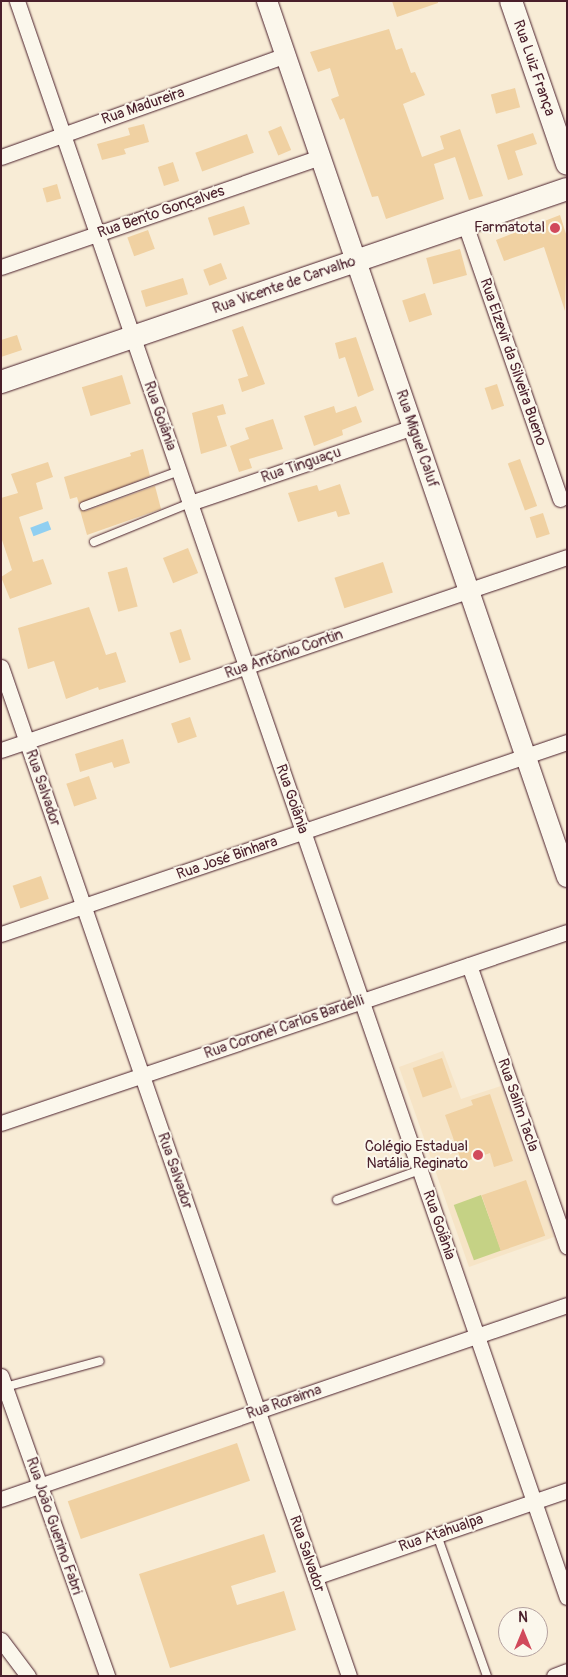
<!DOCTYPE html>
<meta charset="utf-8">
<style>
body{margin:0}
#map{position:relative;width:568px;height:1677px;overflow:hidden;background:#f8ecd6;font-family:Pangolin,sans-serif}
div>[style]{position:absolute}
.built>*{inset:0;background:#f6e4c6}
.green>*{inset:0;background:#c5d285;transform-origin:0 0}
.water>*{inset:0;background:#90cff1;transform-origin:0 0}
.building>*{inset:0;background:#f0d1a2;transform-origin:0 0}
.roads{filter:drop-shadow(0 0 1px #4a1f2b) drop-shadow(0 0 1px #4a1f2b)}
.service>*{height:8px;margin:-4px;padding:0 4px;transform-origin:4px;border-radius:4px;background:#fbf7ec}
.minor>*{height:15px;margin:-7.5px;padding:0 7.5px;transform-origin:7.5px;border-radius:7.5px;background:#fbf7ec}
.tertiary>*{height:20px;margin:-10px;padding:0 10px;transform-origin:10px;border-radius:10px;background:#fbf7ec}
.secondary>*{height:22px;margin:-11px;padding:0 11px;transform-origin:11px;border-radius:11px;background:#fbf7ec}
.dots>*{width:14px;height:14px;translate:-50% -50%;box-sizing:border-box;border:2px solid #fbf7ec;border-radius:50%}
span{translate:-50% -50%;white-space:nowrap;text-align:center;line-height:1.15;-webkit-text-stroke:4px #fbf7ec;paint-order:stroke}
.street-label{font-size:15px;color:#4a1f2b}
.poi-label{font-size:15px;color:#4a1f2b}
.right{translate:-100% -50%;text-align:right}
.frame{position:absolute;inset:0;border:2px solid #4a1f2b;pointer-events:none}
.north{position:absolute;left:498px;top:1607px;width:50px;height:50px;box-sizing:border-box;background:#fbf7ec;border:1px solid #b4a19f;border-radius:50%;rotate:0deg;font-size:14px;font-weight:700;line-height:20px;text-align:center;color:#4a1f2b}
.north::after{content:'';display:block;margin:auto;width:18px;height:22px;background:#d1495b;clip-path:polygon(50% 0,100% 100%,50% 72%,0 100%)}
</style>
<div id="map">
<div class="built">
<i style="clip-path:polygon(443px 1051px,461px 1099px,501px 1086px,554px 1237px,469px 1267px,399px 1067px)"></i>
</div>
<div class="green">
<i style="left:481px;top:1195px;width:59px;height:29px;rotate:70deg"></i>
</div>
<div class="water">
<i style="left:48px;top:521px;width:9px;height:19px;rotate:69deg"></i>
</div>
<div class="building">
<i style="clip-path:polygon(392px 1px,438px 1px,438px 3px,397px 17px)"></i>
<i style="clip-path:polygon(389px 29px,396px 50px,402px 48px,411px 73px,415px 72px,425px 95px,403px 104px,422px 157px,444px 149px,440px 136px,460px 129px,483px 196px,469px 200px,455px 157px,434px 164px,444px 199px,386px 219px,378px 196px,372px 197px,344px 118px,340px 120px,331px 99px,339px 96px,330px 68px,318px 72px,310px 52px)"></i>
<i style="left:515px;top:88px;width:20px;height:25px;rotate:75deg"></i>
<i style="clip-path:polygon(144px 124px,149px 142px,124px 149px,126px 154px,102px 160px,97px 144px,130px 135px,128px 128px)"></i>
<i style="left:281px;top:126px;width:26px;height:14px;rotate:67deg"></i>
<i style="clip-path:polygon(533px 133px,537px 144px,515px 151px,523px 175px,508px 180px,497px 145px)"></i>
<i style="left:247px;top:134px;width:20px;height:55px;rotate:70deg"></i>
<i style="left:173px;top:162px;width:20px;height:16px;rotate:72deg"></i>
<i style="left:57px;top:184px;width:15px;height:15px;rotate:74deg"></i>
<i style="left:244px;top:206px;width:19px;height:38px;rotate:72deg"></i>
<i style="clip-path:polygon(560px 215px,567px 237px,565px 311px,544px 247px,504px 261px,496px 240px)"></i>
<i style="left:148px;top:230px;width:20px;height:22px;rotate:70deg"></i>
<i style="left:460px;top:249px;width:27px;height:35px;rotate:75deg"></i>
<i style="left:221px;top:263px;width:17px;height:19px;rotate:69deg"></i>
<i style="left:183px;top:278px;width:17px;height:44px;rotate:73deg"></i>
<i style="left:425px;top:293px;width:23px;height:24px;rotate:72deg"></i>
<i style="clip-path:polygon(243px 326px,265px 384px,242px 392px,238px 379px,248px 376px,232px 330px)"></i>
<i style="clip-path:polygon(17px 335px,22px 350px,1px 357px,1px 340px)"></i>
<i style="clip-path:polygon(356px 337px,374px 390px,358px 397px,345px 357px,339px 359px,335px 343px)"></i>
<i style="left:122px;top:375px;width:30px;height:42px;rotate:73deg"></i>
<i style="left:497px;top:384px;width:23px;height:13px;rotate:72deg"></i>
<i style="clip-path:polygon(223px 404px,226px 414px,217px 416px,227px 446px,201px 454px,192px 413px)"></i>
<i style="clip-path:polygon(334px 406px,336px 413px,356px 406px,362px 422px,342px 430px,343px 435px,314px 446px,304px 416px)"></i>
<i style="clip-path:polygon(273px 419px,283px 449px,249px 459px,252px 468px,239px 472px,230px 446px,249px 439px,245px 428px)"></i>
<i style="clip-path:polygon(143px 449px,150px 476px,79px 504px,77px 497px,70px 499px,64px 477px,131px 456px,130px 453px)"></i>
<i style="left:520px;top:459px;width:50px;height:13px;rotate:70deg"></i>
<i style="clip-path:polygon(48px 462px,53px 477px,36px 483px,43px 509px,19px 517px,33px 562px,43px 559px,52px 584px,10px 599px,1px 577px,12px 570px,1px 537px,1px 498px,18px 493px,11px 474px)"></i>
<i style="clip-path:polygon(340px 484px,350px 514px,338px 517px,336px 511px,298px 522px,288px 493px,317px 485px,319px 491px)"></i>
<i style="clip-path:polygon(155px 486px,161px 509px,87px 535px,80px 510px,86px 511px)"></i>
<i style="left:543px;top:513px;width:22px;height:14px;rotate:72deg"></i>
<i style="left:188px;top:548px;width:27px;height:27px;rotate:68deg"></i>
<i style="left:383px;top:562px;width:32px;height:51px;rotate:72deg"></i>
<i style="left:127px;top:567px;width:41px;height:20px;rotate:75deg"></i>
<i style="clip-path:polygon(89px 607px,106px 655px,116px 652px,126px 682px,99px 690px,98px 687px,66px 699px,54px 661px,28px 669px,18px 628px)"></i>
<i style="left:181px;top:629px;width:32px;height:12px;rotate:72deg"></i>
<i style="left:190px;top:717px;width:21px;height:20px;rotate:71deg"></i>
<i style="clip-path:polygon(123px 739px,130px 763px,114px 768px,112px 762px,80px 772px,75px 754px)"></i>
<i style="left:89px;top:776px;width:24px;height:24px;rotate:71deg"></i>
<i style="left:41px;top:876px;width:24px;height:30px;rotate:71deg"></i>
<i style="left:442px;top:1058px;width:31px;height:31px;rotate:71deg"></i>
<i style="clip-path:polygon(490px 1094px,513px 1161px,494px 1167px,490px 1153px,462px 1163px,445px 1115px,473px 1105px,471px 1100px)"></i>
<i style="left:526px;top:1180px;width:59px;height:47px;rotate:71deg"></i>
<i style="left:237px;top:1443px;width:40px;height:179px;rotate:71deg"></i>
<i style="clip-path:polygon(264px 1534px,276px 1572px,231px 1586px,237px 1605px,284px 1591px,296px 1630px,170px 1668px,139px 1574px)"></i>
</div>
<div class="roads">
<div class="service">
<i style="left:84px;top:506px;width:101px;rotate:-20.2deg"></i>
<i style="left:94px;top:542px;width:104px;rotate:-22.1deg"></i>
<i style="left:337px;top:1200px;width:88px;rotate:-19.9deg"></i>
<i style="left:5px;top:1387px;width:98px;rotate:-15.3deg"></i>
<i style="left:437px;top:1535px;width:150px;rotate:70.5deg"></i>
</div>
<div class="minor">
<i style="left:17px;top:1px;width:1688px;rotate:70.99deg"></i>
<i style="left:1px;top:157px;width:303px;rotate:-19.7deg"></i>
<i style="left:465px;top:224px;width:291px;rotate:70.9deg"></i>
<i style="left:1px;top:267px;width:338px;rotate:-19deg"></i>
<i style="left:190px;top:503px;width:236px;rotate:-18.8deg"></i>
<i style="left:1px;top:667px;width:1067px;rotate:70.97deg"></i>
<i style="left:1px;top:750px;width:598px;rotate:-18.83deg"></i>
<i style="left:1px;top:934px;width:598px;rotate:-18.74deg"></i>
<i style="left:469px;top:965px;width:298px;rotate:70.8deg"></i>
<i style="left:1px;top:1123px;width:597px;rotate:-18.65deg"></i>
<i style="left:1px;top:1376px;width:318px;rotate:70.5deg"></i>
<i style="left:1px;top:1499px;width:598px;rotate:-18.92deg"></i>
<i style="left:315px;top:1577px;width:267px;rotate:-19deg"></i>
<i style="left:1px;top:1640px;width:45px;rotate:53.1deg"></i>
<i style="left:554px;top:1676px;width:14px;rotate:-21deg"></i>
</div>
<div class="tertiary">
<i style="left:267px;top:1px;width:926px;rotate:71.1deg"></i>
</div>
<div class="secondary">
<i style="left:511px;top:1px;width:172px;rotate:71deg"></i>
<i style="left:1px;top:382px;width:598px;rotate:-18.83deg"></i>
</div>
</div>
<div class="dots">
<i style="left:555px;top:228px;background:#d1495b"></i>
<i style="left:478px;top:1155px;background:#d1495b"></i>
</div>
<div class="street-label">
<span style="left:534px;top:68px;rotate:71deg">Rua Luiz França</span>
<span style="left:143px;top:106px;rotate:-19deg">Rua Madureira</span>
<span style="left:161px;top:212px;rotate:-19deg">Rua Bento Gonçalves</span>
<span style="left:284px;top:285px;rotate:-19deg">Rua Vicente de Carvalho</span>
<span style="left:513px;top:362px;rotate:71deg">Rua Elzevir da Silveira Bueno</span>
<span style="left:160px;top:416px;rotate:71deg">Rua Goiânia</span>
<span style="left:417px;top:439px;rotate:71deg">Rua Miguel Caluf</span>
<span style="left:301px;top:465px;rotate:-19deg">Rua Tinguaçu</span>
<span style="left:284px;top:654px;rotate:-19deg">Rua Antônio Contin</span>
<span style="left:43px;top:788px;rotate:71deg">Rua Salvador</span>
<span style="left:292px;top:799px;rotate:71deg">Rua Goiânia</span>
<span style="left:227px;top:858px;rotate:-19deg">Rua José Binhara</span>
<span style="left:284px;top:1027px;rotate:-19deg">Rua Coronel Carlos Bardelli</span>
<span style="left:518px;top:1105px;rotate:71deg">Rua Salim Tacla</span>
<span style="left:175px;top:1171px;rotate:71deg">Rua Salvador</span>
<span style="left:439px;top:1225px;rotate:71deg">Rua Goiânia</span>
<span style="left:284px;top:1402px;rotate:-19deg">Rua Roraima</span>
<span style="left:54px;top:1526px;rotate:71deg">Rua João Guerino Fabri</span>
<span style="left:441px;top:1533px;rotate:-19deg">Rua Atahualpa</span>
<span style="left:307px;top:1554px;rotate:71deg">Rua Salvador</span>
</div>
<div class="poi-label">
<span class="right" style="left:545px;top:228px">Farmatotal</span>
<span class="right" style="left:468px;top:1155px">Colégio Estadual<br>Natália Reginato</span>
</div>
<div class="frame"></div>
<div class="north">N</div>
</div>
